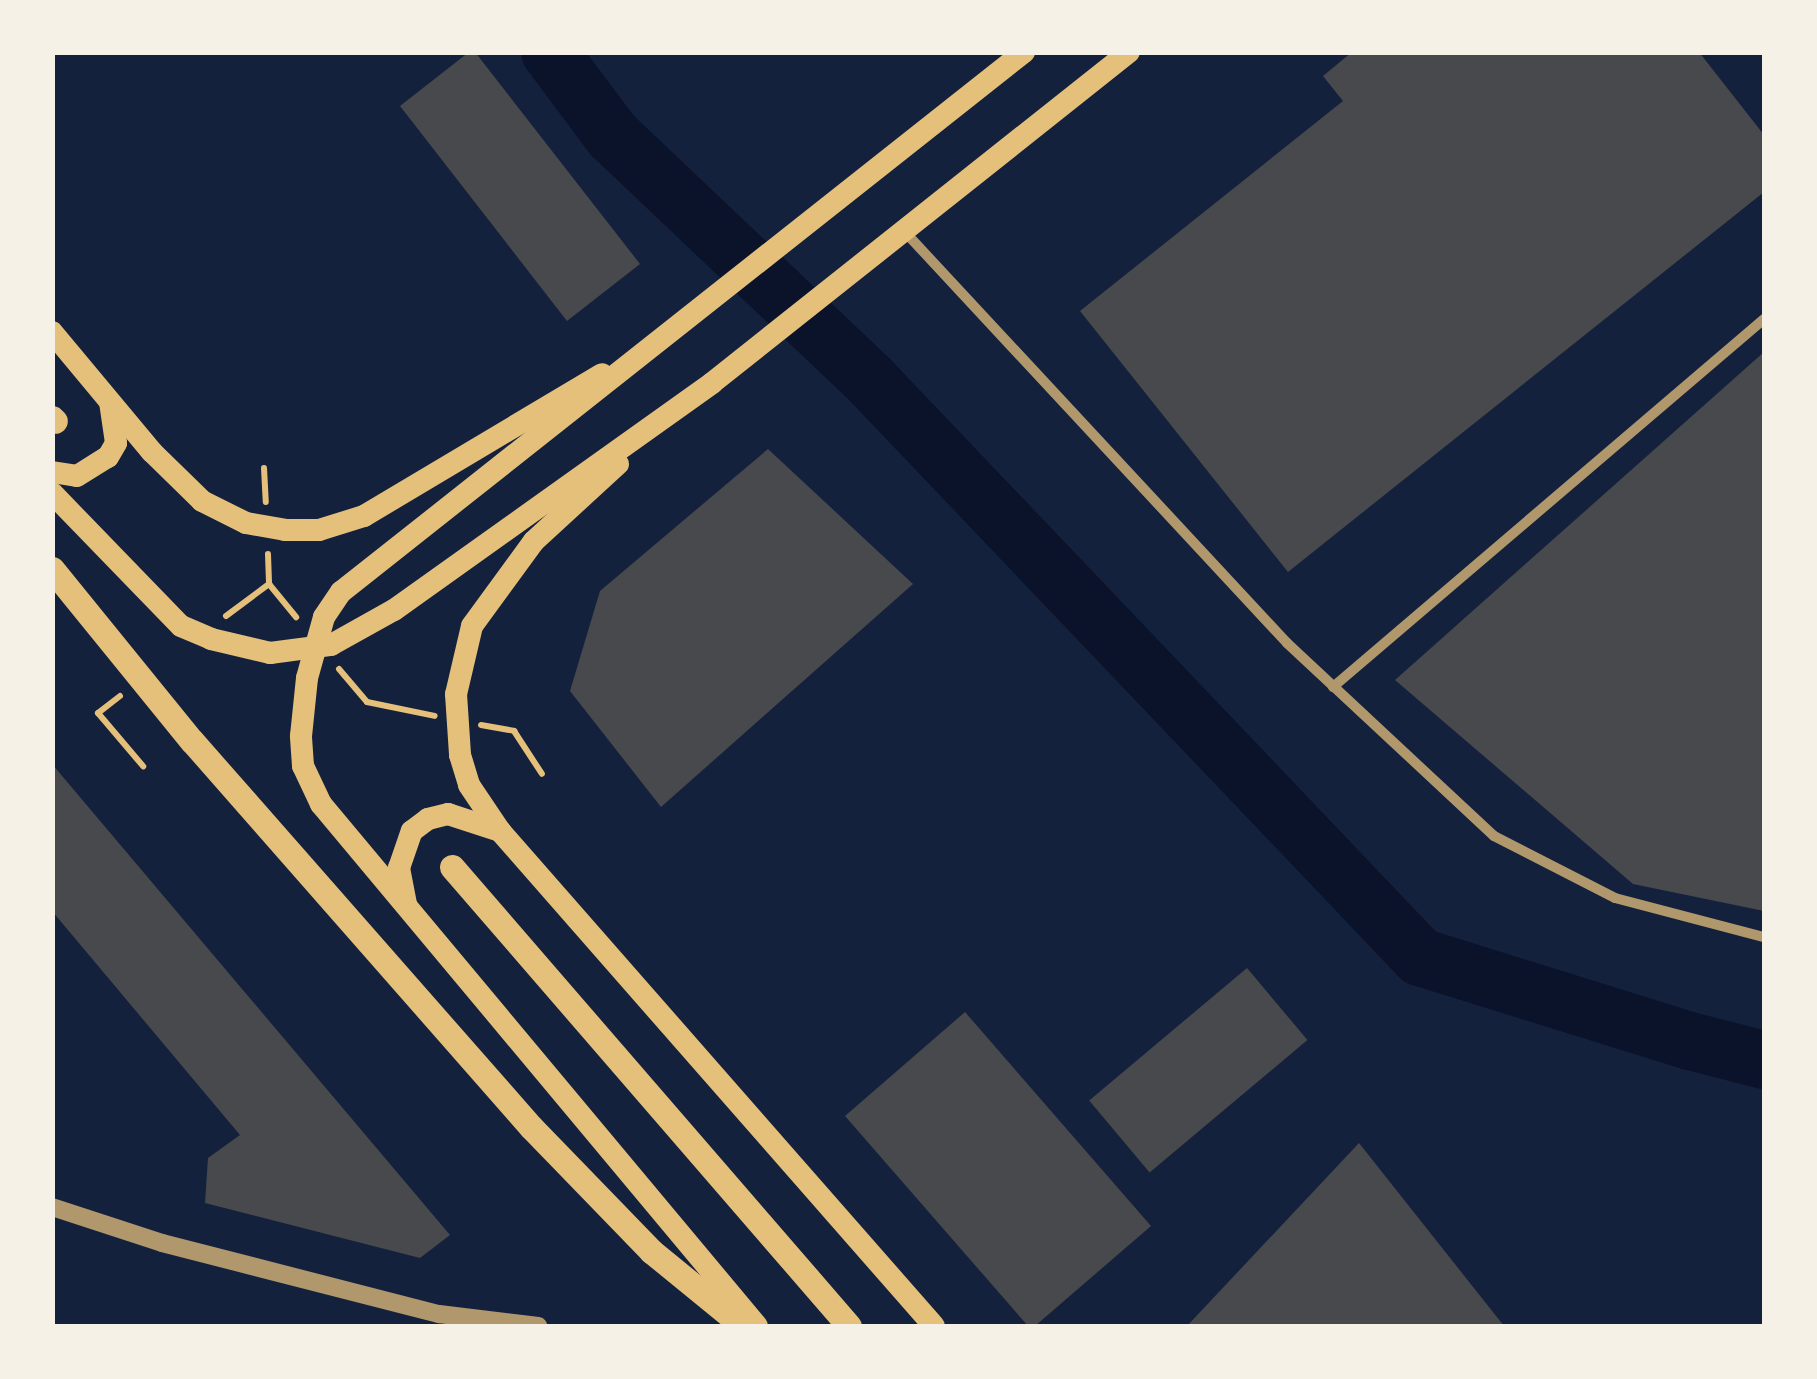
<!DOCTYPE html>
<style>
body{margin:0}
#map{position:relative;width:1817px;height:1379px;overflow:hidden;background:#14213d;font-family:"Nunito Sans",sans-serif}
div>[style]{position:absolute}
.river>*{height:58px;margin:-29px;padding:0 29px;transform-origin:29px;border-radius:29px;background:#0b132b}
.building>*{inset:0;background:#48494c;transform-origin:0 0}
.path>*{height:6px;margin:-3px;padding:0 3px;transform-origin:3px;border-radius:3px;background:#e5c07b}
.minor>*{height:10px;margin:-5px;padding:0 5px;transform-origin:5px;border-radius:5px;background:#b1986c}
.tertiary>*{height:18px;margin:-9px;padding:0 9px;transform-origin:9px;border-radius:9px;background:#b1986c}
.primary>*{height:22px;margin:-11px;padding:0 11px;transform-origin:11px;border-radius:11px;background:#e5c07b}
.trunk>*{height:25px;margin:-12.5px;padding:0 12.5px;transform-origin:12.5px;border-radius:12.5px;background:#e5c07b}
span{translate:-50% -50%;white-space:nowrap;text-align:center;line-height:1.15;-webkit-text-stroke:8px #f6f1e7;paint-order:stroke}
.frame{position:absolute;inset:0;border:55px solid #f6f1e7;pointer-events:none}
</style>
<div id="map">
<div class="river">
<i style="left:550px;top:52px;width:104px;rotate:53.2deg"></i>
<i style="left:612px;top:135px;width:357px;rotate:43.5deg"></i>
<i style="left:871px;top:381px;width:796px;rotate:46.37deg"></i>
<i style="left:1420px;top:957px;width:283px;rotate:17.3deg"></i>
<i style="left:1690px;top:1041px;width:76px;rotate:14.4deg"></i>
</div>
<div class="building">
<i style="clip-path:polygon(469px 52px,475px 52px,640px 264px,567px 321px,400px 106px)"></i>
<i style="clip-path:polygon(1352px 52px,1699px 52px,1764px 135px,1764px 192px,1288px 572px,1080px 311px,1343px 101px,1323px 76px)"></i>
<i style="clip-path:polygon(1764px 352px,1764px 911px,1633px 884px,1395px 680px)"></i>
<i style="clip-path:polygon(768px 449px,913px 584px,661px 807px,570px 691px,600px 591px)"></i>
<i style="clip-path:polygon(52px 764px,450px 1235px,420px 1258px,205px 1203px,208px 1158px,240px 1135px,52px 911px)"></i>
<i style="left:1247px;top:968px;width:94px;height:206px;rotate:50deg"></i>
<i style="clip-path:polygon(965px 1012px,1151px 1226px,1035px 1326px,1028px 1326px,845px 1116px)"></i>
<i style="clip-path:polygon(1359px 1143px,1504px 1326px,1187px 1326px)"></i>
</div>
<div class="path">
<i style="left:264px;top:468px;width:34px;rotate:87deg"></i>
<i style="left:268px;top:554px;width:30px;rotate:88deg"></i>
<i style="left:269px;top:584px;width:43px;rotate:50.7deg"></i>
<i style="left:226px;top:616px;width:54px;rotate:-36.7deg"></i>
<i style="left:339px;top:669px;width:43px;rotate:49.7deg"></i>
<i style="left:367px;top:702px;width:69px;rotate:11.6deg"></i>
<i style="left:120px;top:696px;width:28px;rotate:142deg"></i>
<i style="left:98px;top:713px;width:70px;rotate:49.7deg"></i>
<i style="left:481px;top:725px;width:34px;rotate:10deg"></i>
<i style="left:514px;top:731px;width:51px;rotate:56.9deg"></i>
</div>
<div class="minor">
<i style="left:905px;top:232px;width:561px;rotate:47.09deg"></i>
<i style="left:1287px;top:643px;width:283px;rotate:43deg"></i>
<i style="left:1494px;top:836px;width:136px;rotate:27.1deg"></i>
<i style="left:1615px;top:898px;width:154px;rotate:14.7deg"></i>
<i style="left:1333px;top:687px;width:567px;rotate:-40.49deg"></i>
</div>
<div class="tertiary">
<i style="left:52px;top:1207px;width:116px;rotate:18.1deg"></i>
<i style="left:162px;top:1243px;width:286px;rotate:14.4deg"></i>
<i style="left:439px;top:1314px;width:100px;rotate:6.9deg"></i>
</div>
<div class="primary">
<i style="left:52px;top:332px;width:156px;rotate:50.2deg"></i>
<i style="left:152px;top:452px;width:70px;rotate:44.4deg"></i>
<i style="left:202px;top:501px;width:49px;rotate:26.6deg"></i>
<i style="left:246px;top:523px;width:40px;rotate:10deg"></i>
<i style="left:285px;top:530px;width:34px"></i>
<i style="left:319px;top:530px;width:47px;rotate:-17.3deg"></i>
<i style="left:364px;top:516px;width:277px;rotate:-30.8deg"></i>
<i style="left:618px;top:464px;width:114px;rotate:137.5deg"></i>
<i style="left:534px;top:541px;width:105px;rotate:126.1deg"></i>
<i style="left:472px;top:626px;width:70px;rotate:103.2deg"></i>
<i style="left:456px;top:694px;width:61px;rotate:86.2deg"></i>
<i style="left:460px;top:755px;width:31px;rotate:73deg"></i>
<i style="left:469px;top:785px;width:55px;rotate:56deg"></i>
<i style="left:500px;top:831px;width:658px;rotate:48.76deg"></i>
<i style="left:52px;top:472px;width:25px;rotate:9deg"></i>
<i style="left:77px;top:476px;width:36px;rotate:-32deg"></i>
<i style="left:108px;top:457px;width:16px;rotate:-60deg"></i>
<i style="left:116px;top:443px;width:41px;rotate:-98.3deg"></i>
<i style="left:52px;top:493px;width:185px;rotate:45.9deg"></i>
<i style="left:181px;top:626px;width:33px;rotate:23deg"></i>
<i style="left:211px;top:639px;width:61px;rotate:13.3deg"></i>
<i style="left:270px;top:653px;width:62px;rotate:-7.5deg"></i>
<i style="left:331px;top:645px;width:72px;rotate:-29.1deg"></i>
<i style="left:394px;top:610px;width:391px;rotate:-35.5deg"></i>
<i style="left:712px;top:383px;width:532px;rotate:-38.44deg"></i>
<i style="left:406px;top:904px;width:37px;rotate:-101deg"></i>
<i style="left:399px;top:868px;width:39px;rotate:-71deg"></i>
<i style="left:412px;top:831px;width:20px;rotate:-37deg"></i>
<i style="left:428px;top:819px;width:21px;rotate:-14deg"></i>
<i style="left:448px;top:814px;width:55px;rotate:18.1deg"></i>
<i style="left:757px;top:1326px;width:680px;rotate:-129.87deg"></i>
<i style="left:321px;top:804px;width:42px;rotate:-115.3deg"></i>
<i style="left:303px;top:766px;width:30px;rotate:-94deg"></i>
<i style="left:301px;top:736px;width:58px;rotate:-84.1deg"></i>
<i style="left:307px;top:678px;width:63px;rotate:-74.4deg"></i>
<i style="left:324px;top:617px;width:30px;rotate:-56deg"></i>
<i style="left:341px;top:592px;width:871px;rotate:-38.33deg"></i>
</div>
<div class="trunk">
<i style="left:52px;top:418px;width:4px;rotate:45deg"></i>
<i style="left:52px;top:569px;width:222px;rotate:50.9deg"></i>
<i style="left:192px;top:741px;width:514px;rotate:48.71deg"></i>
<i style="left:531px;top:1127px;width:173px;rotate:45.9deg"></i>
<i style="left:651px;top:1251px;width:119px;rotate:39.2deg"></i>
<i style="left:452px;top:867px;width:607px;rotate:49.14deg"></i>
</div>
<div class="frame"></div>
</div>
